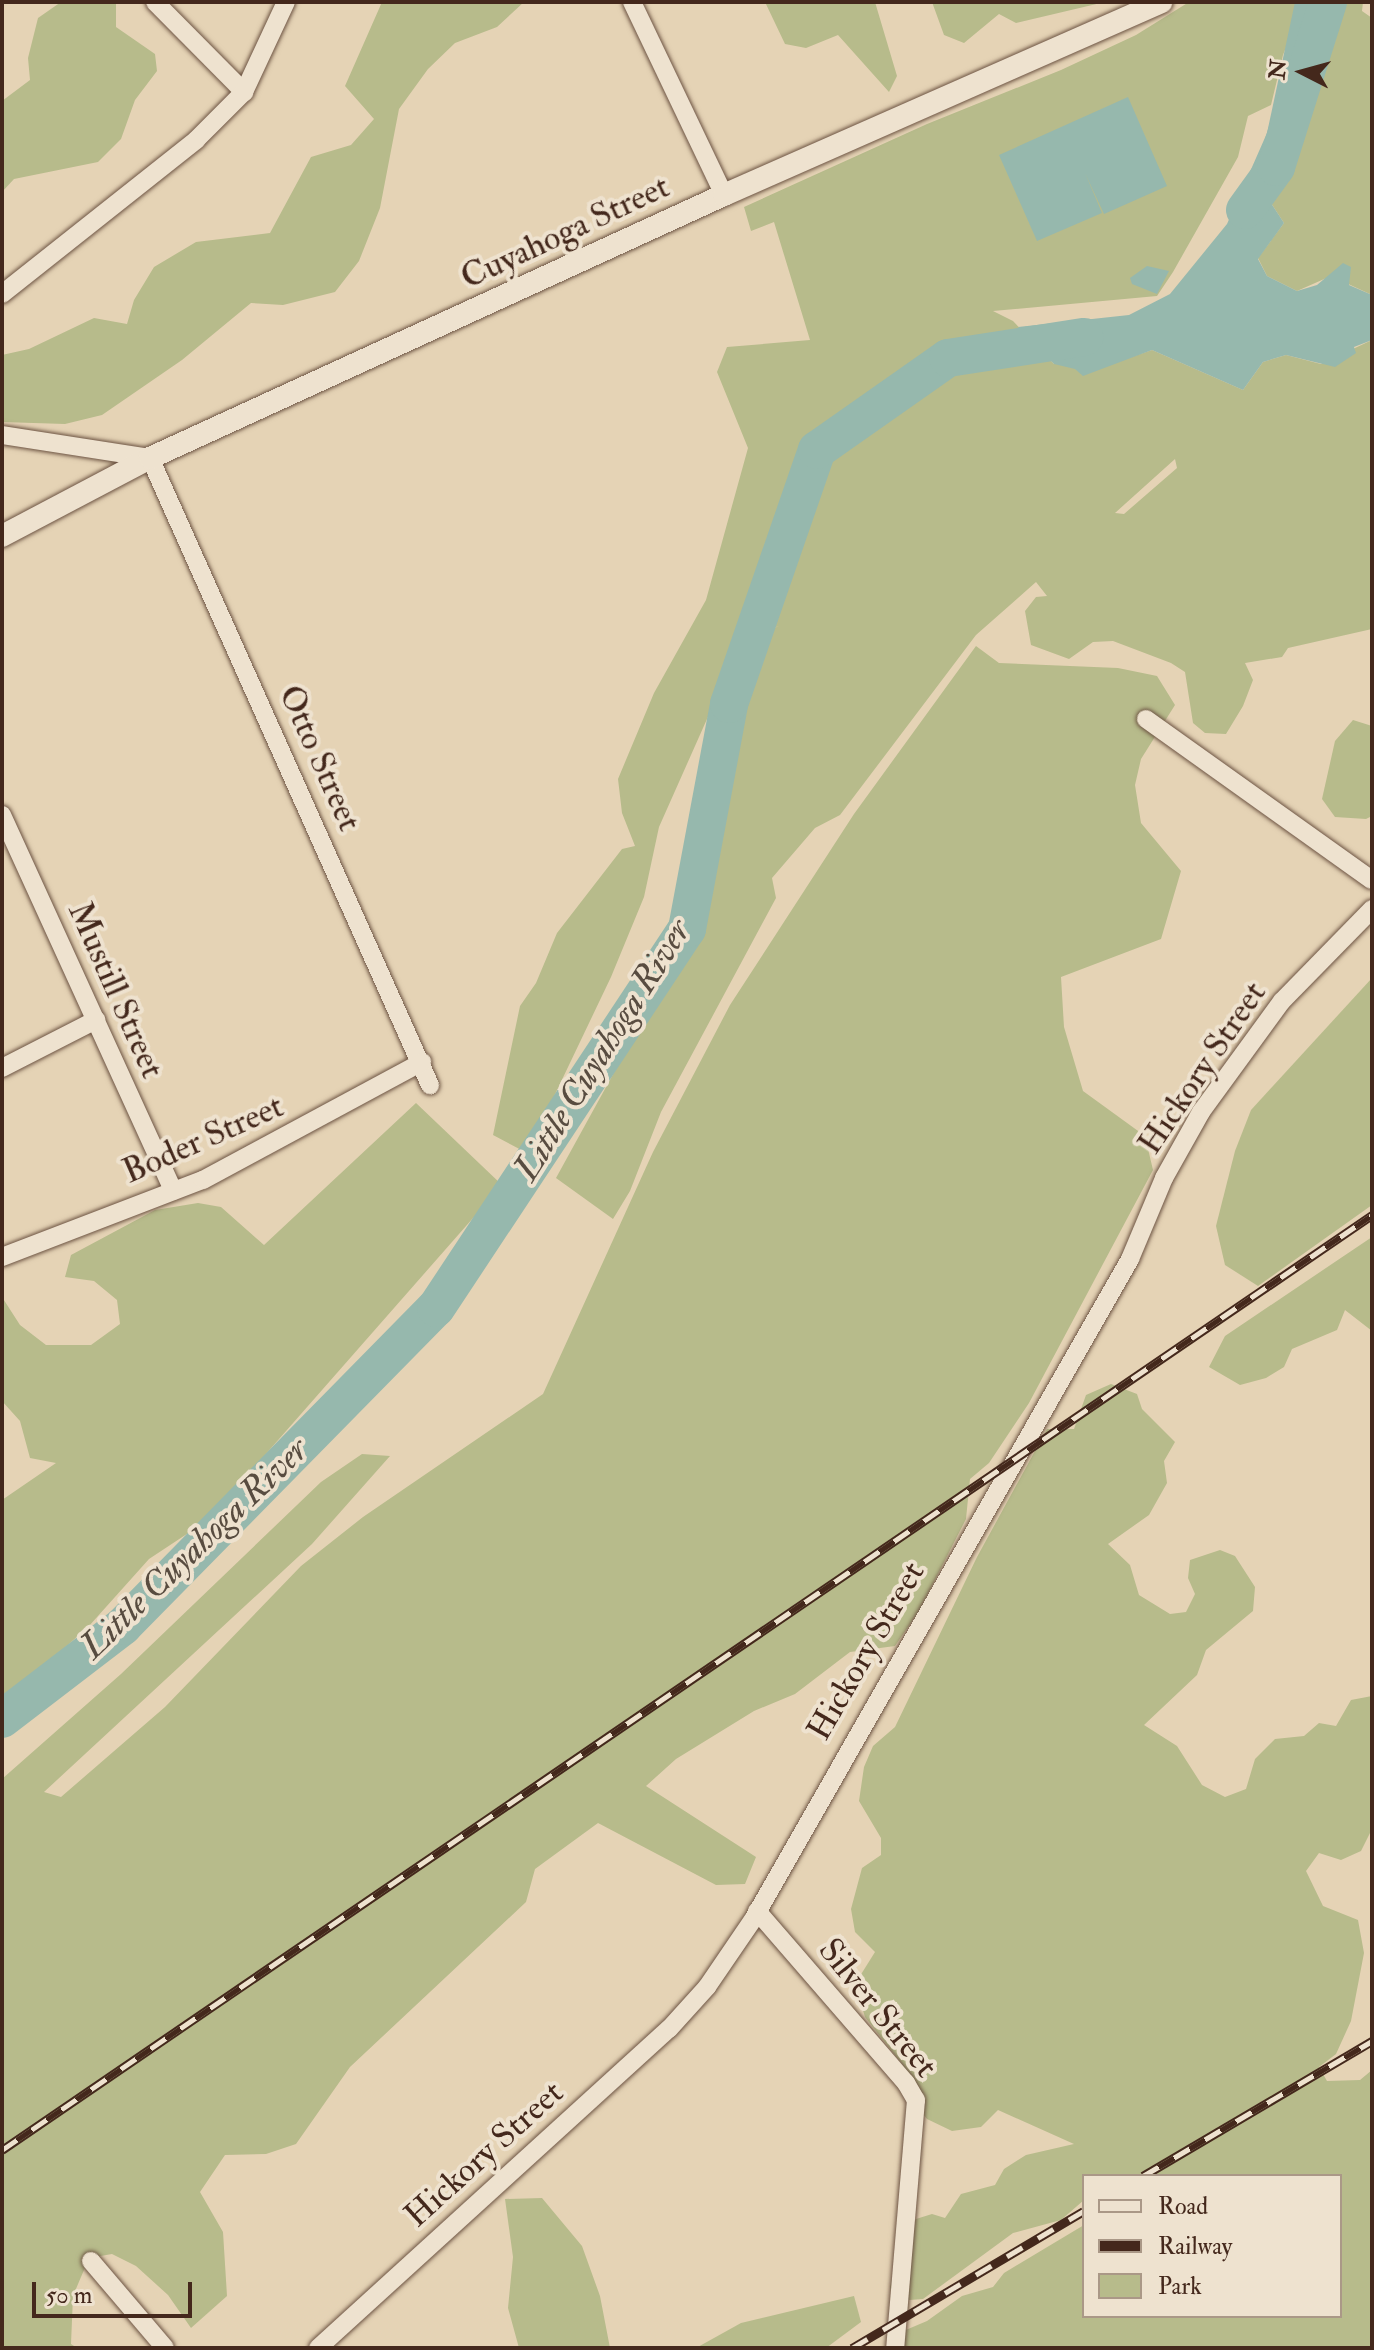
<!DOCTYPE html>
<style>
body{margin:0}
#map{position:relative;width:1374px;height:2350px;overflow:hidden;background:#e5d3b5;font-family:"IM FELL Double Pica",serif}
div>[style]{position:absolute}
.green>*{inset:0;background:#b7bb8b}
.water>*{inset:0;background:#96b8ad}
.river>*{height:38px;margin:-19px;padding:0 19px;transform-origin:19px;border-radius:19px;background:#96b8ad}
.roads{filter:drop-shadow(0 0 2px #6c5342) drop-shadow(0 0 2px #6c5342)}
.minor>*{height:18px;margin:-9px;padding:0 9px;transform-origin:9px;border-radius:9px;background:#eee2cf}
.tertiary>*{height:22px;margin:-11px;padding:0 11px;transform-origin:11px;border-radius:11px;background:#eee2cf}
.rail>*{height:9px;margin-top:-4.5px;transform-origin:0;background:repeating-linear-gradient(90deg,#eee2cf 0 18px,#44281c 0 36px);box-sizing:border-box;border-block:2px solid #44281c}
span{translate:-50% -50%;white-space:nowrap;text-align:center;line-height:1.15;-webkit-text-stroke:8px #eee2cf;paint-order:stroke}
.street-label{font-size:34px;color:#44281c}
.water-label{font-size:36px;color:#584c40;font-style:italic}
.frame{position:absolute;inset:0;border:4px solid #44281c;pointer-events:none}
.legend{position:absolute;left:1082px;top:2174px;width:260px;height:144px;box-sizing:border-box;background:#eee2cf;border:2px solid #aa9887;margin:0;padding:10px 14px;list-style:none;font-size:24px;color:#44281c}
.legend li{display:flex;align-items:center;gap:16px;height:40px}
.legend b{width:40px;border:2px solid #aa9887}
.north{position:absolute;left:1262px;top:32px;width:80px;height:80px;-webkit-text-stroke:6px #eee2cf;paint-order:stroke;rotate:276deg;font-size:22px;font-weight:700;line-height:32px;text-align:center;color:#44281c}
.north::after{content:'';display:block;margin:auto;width:28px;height:36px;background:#44281c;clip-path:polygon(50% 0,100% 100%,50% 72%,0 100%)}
.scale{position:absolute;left:32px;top:2282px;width:160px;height:36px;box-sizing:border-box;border:4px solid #44281c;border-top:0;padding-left:10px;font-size:24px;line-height:28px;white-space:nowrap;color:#44281c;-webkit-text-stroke:6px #eee2cf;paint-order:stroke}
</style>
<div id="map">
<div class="green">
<i style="clip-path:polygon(61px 2px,116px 2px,116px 27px,155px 54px,157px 71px,135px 100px,121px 139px,98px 162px,14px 179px,2px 192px,2px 101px,30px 80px,28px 58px,38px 18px)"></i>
<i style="clip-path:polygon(382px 2px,524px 2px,497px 27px,455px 43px,428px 69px,399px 109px,380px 208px,359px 261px,335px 292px,283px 305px,251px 303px,182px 360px,102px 415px,65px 424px,2px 422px,2px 355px,29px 349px,94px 318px,127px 324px,134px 300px,154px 267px,196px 242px,270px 233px,311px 157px,351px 145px,374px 119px,345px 86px)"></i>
<i style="clip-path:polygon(765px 2px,875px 2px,897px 76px,889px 92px,838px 35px,806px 48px,785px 44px)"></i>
<i style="clip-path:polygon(932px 2px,1105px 2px,1016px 23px,999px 14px,964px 43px,944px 35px)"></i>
<i style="clip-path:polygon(evenodd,1189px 2px,1304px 2px,1283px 55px,1271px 105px,1248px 116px,1238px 157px,1173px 272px,1157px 296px,993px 311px,1013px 321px,1054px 364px,1108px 365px,1152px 350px,1243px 390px,1263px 362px,1286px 355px,1321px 364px,1372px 340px,1372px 629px,1288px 648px,1282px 657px,1245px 663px,1253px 680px,1243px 706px,1226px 734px,1205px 733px,1193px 723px,1185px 672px,1171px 663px,1113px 641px,1093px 642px,1069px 659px,1031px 645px,1025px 611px,1036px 597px,1047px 596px,1036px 582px,976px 635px,840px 815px,815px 828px,772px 878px,776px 898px,661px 1112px,630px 1191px,613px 1219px,556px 1178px,677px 958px,685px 935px,678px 943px,687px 928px,729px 704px,752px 637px,779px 626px,743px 638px,659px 827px,644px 897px,611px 977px,527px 1153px,493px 1135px,520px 1006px,536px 983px,557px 933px,622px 849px,635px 846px,622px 813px,618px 779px,654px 693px,706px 600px,748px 448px,717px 372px,727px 347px,810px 340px,774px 222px,751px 231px,744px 207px,927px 124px,1061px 70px,1136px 35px,1189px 2px,1175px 459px,1177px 468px,1124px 514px,1115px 513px,1175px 459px)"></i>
<i style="clip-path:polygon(1328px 2px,1363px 2px,1362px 11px,1372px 18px,1372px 295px,1331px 276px,1297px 291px,1267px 276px,1258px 258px,1284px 223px,1271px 203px,1276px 167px)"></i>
<i style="clip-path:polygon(976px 646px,999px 663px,1118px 668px,1157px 676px,1175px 705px,1141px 759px,1135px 785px,1141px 823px,1181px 871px,1161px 939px,1061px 977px,1064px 1027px,1083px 1091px,1145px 1136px,1153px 1170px,1029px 1403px,989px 1463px,970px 1479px,966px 1519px,919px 1611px,895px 1646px,850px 1652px,795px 1694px,754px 1711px,676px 1759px,646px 1786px,756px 1857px,745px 1884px,716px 1885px,598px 1823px,535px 1869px,526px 1902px,350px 2067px,296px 2144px,266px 2154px,225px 2155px,200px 2192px,223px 2232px,227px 2296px,191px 2328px,168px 2295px,136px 2266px,112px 2254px,89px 2258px,73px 2296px,71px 2344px,77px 2348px,2px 2348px,2px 1779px,121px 1674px,321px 1482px,362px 1454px,390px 1456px,312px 1544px,44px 1792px,61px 1797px,165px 1707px,301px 1566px,363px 1517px,543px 1394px,653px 1152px,730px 1005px,854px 814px)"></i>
<i style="clip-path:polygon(1353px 720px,1372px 726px,1372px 816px,1366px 819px,1335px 817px,1322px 799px,1335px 741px)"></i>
<i style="clip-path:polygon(1372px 978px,1372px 1205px,1258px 1286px,1225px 1265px,1216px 1226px,1235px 1151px,1251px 1110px)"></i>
<i style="clip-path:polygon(416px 1103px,502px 1185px,208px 1520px,149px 1559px,89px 1626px,2px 1704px,2px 1500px,56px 1463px,30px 1458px,20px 1421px,2px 1401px,2px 1297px,20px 1325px,46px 1345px,91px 1345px,120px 1324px,117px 1300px,94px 1281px,65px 1277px,71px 1255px,155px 1210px,198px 1203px,221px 1207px,264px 1245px)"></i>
<i style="clip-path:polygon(1372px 1237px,1372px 1331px,1345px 1310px,1337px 1330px,1292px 1349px,1284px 1367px,1266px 1378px,1240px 1385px,1209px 1367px,1225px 1336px)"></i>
<i style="clip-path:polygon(1111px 1384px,1137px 1394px,1142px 1409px,1175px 1442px,1164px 1461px,1167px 1483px,1149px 1515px,1108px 1544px,1130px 1565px,1139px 1595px,1170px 1614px,1186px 1612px,1195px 1594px,1188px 1578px,1190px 1560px,1220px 1550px,1235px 1556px,1255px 1587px,1253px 1611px,1206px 1650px,1197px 1675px,1144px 1725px,1177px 1746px,1202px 1785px,1225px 1797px,1246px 1789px,1255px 1759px,1275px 1739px,1304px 1736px,1319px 1723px,1336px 1726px,1351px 1700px,1372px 1696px,1372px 1829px,1361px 1851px,1341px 1860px,1319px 1853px,1306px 1871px,1323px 1906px,1358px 1920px,1364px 1953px,1351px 2021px,1336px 2054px,1319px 2067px,1327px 2081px,1360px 2080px,1372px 2070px,1372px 2348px,886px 2348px,901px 2332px,927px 2321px,962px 2296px,993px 2287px,1004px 2273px,1084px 2225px,1084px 2316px,1340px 2316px,1340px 2176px,1084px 2176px,1084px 2200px,1061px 2220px,1013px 2233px,923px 2299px,896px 2301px,890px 2287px,902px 2242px,916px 2219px,932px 2214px,945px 2218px,961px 2194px,995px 2185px,1004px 2169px,1026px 2155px,1074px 2144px,998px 2110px,981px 2127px,952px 2131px,927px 2119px,906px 2093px,902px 2064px,865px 2017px,855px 1984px,875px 1952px,855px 1932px,851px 1909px,862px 1868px,881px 1855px,881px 1838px,859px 1801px,864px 1767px,873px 1746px,895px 1727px,977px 1557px,1047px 1429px,1074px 1429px,1086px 1395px)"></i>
<i style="clip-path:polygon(542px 2198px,582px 2246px,600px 2296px,610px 2348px,519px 2348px,508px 2308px,513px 2257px,505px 2199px)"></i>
<i style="clip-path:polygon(854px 2296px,861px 2322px,826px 2348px,696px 2348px,741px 2323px)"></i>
</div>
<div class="water">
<i style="clip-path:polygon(1295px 2px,1328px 2px,1276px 167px,1271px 203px,1284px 223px,1258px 259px,1267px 276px,1297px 291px,1317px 285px,1343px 263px,1351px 267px,1349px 285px,1372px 295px,1372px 340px,1354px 347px,1356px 353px,1335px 367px,1286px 355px,1263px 362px,1243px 390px,1152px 350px,1083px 376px,1075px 369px,1054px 364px,1018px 327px,1129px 315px,1170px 294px,1227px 224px,1267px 133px)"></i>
<i style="clip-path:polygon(1128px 97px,1167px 186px,1104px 214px,1085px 173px,1102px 213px,1037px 241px,999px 155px)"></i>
<i style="clip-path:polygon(1147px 266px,1169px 271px,1157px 294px,1132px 284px,1130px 278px)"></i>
</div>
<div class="river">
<i style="left:1245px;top:210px;width:53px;rotate:-54.2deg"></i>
<i style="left:1276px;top:167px;width:173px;rotate:-72.5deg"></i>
<i style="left:2px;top:1719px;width:153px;rotate:-37.5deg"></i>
<i style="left:123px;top:1626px;width:446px;rotate:-45.5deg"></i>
<i style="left:436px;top:1308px;width:455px;rotate:-56.5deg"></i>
<i style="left:687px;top:929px;width:229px;rotate:-79.4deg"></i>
<i style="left:729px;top:704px;width:269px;rotate:-70.9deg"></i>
<i style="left:817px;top:450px;width:160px;rotate:-35.1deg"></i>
<i style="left:948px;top:358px;width:138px;rotate:-8.8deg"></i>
</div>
<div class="roads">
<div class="minor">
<i style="left:155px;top:2px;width:127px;rotate:45.3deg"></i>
<i style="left:632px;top:2px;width:214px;rotate:64.5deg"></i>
<i style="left:2px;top:294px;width:248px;rotate:-38.4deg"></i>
<i style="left:196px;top:140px;width:68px;rotate:-45deg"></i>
<i style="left:244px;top:92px;width:99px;rotate:-65deg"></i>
<i style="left:2px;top:435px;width:150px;rotate:8.8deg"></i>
<i style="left:150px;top:458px;width:687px;rotate:65.94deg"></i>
<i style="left:1146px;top:719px;width:277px;rotate:35.5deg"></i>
<i style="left:2px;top:815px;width:413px;rotate:65.5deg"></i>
<i style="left:2px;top:1068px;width:106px;rotate:-27.1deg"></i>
<i style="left:2px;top:1257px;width:215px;rotate:-21deg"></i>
<i style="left:203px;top:1180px;width:249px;rotate:-28.3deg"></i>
<i style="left:757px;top:1911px;width:228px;rotate:49.1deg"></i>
<i style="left:906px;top:2083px;width:20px;rotate:60deg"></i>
<i style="left:916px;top:2100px;width:249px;rotate:94.8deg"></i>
<i style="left:91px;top:2261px;width:114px;rotate:49.6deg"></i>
<i style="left:318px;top:2348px;width:474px;rotate:-42.3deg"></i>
<i style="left:669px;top:2029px;width:57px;rotate:-47.9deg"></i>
<i style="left:707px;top:1987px;width:83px;rotate:-55.7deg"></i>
<i style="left:754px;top:1918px;width:759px;rotate:-60.29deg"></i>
<i style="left:1130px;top:1259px;width:88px;rotate:-67.2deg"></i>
<i style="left:1164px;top:1178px;width:76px;rotate:-60.7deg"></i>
<i style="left:1201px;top:1112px;width:137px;rotate:-53.9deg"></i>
<i style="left:1282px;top:1001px;width:129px;rotate:-45.6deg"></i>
</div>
<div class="tertiary">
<i style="left:2px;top:536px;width:167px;rotate:-27.8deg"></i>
<i style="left:150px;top:458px;width:631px;rotate:-24.62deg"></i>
<i style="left:724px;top:195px;width:478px;rotate:-23.8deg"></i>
</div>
</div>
<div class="rail">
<i style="left:2px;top:2150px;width:1659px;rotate:-34.31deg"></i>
<i style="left:1143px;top:2176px;width:266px;rotate:-30.5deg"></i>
<i style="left:852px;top:2348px;width:269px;rotate:-30.6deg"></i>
</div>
<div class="street-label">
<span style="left:565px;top:232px;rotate:-25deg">Cuyahoga Street</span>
<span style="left:320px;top:758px;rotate:66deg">Otto Street</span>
<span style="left:116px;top:990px;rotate:66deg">Mustill Street</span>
<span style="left:1202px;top:1068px;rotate:-56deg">Hickory Street</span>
<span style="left:203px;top:1139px;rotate:-24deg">Boder Street</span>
<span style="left:866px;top:1651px;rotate:-60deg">Hickory Street</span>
<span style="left:878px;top:2008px;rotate:51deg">Silver Street</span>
<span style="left:484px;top:2154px;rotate:-42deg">Hickory Street</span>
</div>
<div class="water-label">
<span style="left:602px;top:1050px;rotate:-58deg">Little Cuyahoga River</span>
<span style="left:194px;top:1548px;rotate:-44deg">Little Cuyahoga River</span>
</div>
<div class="frame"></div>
<ul class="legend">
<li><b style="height:10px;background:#eee2cf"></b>Road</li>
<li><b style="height:10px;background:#44281c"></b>Railway</li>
<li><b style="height:22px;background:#b7bb8b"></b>Park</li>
</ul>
<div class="north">N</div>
<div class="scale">50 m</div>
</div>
